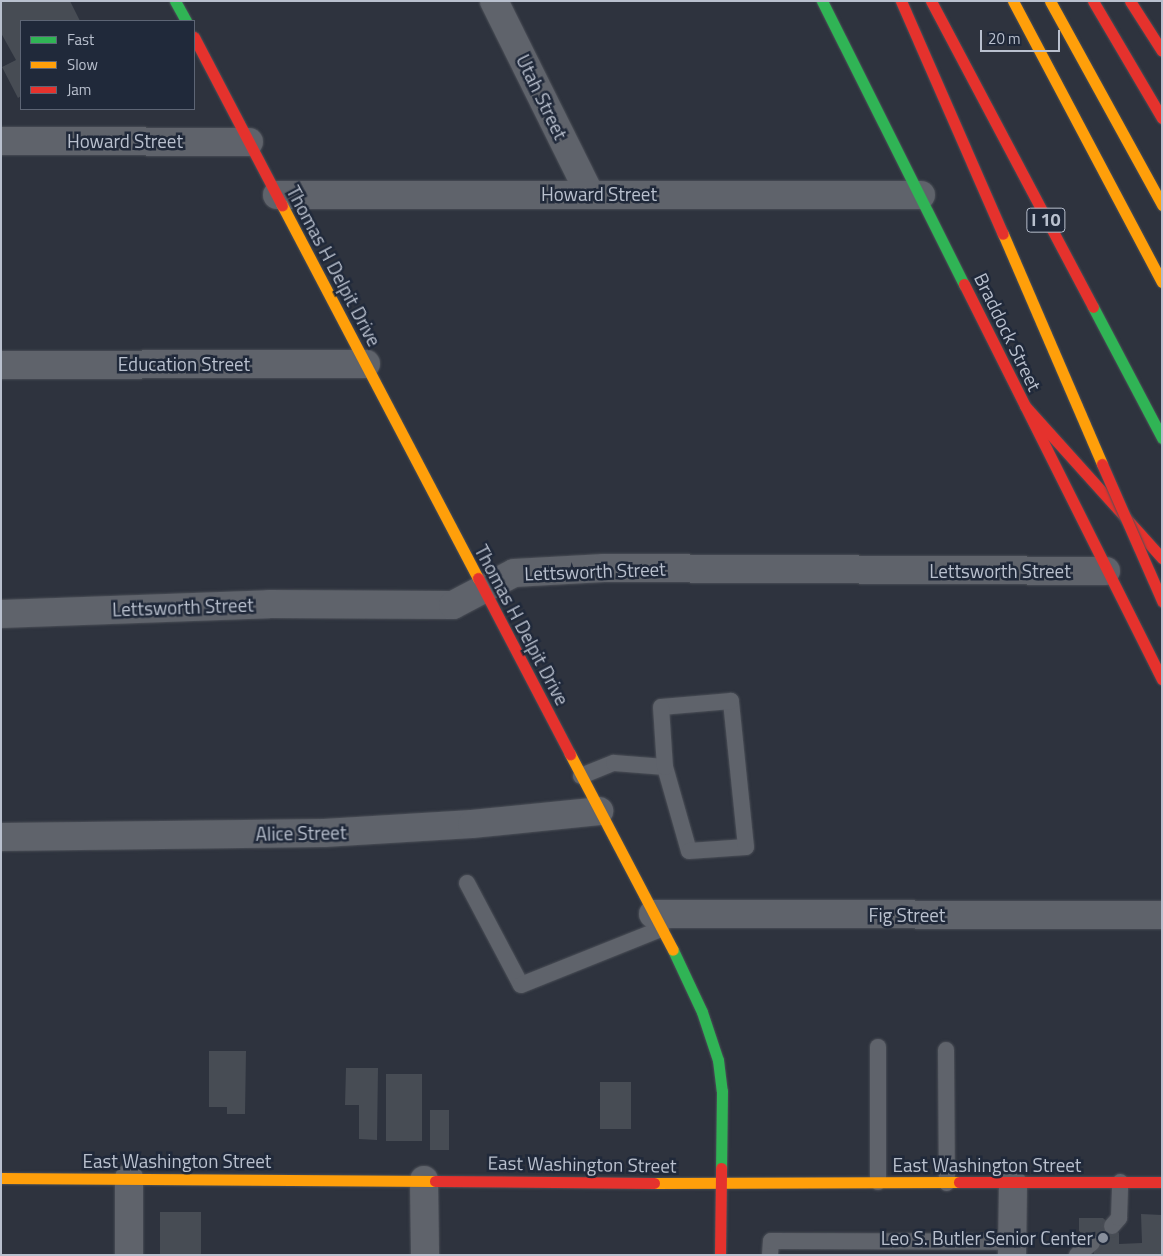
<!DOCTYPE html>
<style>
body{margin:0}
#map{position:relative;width:1163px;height:1256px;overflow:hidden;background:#2e333e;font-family:"Titillium Web",sans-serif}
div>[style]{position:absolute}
.building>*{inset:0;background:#474c54;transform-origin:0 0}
.roads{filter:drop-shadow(0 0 1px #4b4f57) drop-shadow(0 0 1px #4b4f57)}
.lane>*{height:16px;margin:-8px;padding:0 8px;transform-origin:8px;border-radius:8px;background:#5f636b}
.street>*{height:28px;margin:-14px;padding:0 14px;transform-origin:14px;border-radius:14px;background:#5f636b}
.fast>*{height:11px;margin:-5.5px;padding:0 5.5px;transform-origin:5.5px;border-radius:5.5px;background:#30b455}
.slow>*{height:11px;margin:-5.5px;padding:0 5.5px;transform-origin:5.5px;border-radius:5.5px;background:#ff9f0a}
.jam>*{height:11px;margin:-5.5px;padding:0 5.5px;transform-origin:5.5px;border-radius:5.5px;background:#e5322d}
.bridges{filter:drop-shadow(0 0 1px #4b5059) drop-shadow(0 0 1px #4b5059)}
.slow-bridge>*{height:11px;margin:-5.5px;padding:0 5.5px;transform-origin:5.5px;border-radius:5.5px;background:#ff9f0a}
.jam-bridge>*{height:11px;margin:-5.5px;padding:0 5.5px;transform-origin:5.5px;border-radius:5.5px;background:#e5322d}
.dots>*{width:14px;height:14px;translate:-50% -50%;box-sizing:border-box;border:2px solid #20293a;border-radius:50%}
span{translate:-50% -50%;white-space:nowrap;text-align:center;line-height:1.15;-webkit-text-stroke:5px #20293a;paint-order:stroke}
.shield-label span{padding:1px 4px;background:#20293a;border:1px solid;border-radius:4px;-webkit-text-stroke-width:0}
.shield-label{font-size:18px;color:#b9c0ce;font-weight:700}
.street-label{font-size:19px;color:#b9c0ce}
.poi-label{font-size:19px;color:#b9c0ce}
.right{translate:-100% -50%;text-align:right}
.frame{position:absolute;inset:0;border:2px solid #b9c0ce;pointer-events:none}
.legend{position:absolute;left:20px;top:20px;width:175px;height:90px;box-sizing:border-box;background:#20293a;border:1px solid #5d6575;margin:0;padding:6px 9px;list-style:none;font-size:15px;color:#b9c0ce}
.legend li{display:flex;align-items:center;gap:10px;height:25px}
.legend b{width:25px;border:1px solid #5d6575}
.scale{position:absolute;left:980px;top:30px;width:80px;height:22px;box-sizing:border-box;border:2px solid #b9c0ce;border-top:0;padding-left:6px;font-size:15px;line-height:18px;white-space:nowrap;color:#b9c0ce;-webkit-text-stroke:4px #20293a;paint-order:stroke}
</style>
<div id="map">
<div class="building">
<i style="clip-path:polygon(1px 1px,70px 1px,80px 21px,21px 21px,21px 96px,18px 98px,2px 67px,16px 60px,1px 33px)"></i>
<i style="clip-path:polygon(209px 1051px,246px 1051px,245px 1114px,227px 1114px,227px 1107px,209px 1107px)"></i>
<i style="clip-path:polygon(346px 1068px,378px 1068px,377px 1140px,359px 1139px,359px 1105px,345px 1105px)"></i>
<i style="left:386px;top:1074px;width:36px;height:67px"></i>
<i style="left:600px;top:1082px;width:31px;height:47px"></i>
<i style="left:430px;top:1110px;width:19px;height:40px"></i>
<i style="left:160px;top:1212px;width:41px;height:43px"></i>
<i style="clip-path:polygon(1141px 1214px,1162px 1215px,1162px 1255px,1094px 1255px,1094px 1245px,1079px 1231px,1079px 1218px,1103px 1218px,1119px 1233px,1119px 1244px,1142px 1243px)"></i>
</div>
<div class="roads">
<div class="lane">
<i style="left:581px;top:776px;width:35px;rotate:-22deg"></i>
<i style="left:614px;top:763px;width:51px;rotate:4.5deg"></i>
<i style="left:665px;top:767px;width:87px;rotate:74.1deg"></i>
<i style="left:689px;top:851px;width:57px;rotate:-4deg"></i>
<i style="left:746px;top:847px;width:147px;rotate:-95.9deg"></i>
<i style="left:731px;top:701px;width:70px;rotate:175.1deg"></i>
<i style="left:661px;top:707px;width:60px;rotate:86.2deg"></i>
<i style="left:467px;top:883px;width:115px;rotate:62.1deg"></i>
<i style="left:521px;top:985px;width:151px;rotate:-21.8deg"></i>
<i style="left:878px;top:1047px;width:135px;rotate:90deg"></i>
<i style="left:946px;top:1050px;width:133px;rotate:89.6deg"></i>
<i style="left:1112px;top:1226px;width:11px;rotate:-49deg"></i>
<i style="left:1119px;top:1218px;width:36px;rotate:-88deg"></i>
<i style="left:770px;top:1255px;width:14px;rotate:-86deg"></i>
<i style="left:771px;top:1241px;width:242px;rotate:0.2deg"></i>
<i style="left:1077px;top:1255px;width:19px;rotate:-39deg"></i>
</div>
<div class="street">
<i style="left:494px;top:1px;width:216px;rotate:63.6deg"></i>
<i style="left:1px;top:141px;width:248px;rotate:0.2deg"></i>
<i style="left:277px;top:195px;width:644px"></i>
<i style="left:1px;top:365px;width:365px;rotate:-0.2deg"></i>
<i style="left:1px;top:614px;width:268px;rotate:-2.1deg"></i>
<i style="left:269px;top:604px;width:184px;rotate:0.3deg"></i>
<i style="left:453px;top:605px;width:69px;rotate:-27.7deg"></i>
<i style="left:514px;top:573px;width:90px;rotate:-3.2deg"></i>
<i style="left:604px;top:568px;width:502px;rotate:0.34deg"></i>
<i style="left:1px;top:837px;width:323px;rotate:-0.7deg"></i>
<i style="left:324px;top:833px;width:148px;rotate:-3.5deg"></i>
<i style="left:472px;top:824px;width:128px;rotate:-5.8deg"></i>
<i style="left:653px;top:914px;width:509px;rotate:0.11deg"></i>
<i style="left:129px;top:1178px;width:77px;rotate:90deg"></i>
<i style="left:424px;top:1180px;width:75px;rotate:89.2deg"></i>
<i style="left:1012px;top:1255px;width:71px;rotate:-89.2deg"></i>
</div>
<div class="fast">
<i style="left:175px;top:1px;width:23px;rotate:61deg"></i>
<i style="left:822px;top:1px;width:317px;rotate:63.4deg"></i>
<i style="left:1093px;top:307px;width:148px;rotate:62.2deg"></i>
<i style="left:673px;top:950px;width:68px;rotate:64.9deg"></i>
<i style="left:702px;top:1012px;width:51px;rotate:71.6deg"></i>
<i style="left:718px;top:1060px;width:31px;rotate:83deg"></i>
<i style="left:722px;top:1091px;width:77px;rotate:90.7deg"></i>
</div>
<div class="slow">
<i style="left:1013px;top:1px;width:318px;rotate:62.1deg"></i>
<i style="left:1050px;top:1px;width:233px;rotate:61.2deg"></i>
<i style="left:282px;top:205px;width:421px;rotate:62.3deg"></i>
<i style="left:570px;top:754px;width:221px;rotate:62.3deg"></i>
<i style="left:1px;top:1178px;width:434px;rotate:0.4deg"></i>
<i style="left:654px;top:1183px;width:305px;rotate:-0.2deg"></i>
</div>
<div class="jam">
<i style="left:931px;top:1px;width:346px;rotate:62.1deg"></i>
<i style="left:1093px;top:1px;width:136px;rotate:59.5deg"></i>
<i style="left:1130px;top:1px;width:59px;rotate:57.4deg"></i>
<i style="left:194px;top:37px;width:190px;rotate:62.4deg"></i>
<i style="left:964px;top:284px;width:442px;rotate:63.4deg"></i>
<i style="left:1025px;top:406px;width:205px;rotate:48deg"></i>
<i style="left:478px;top:578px;width:199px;rotate:62.4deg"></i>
<i style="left:435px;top:1181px;width:219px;rotate:0.5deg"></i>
<i style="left:959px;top:1182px;width:203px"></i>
<i style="left:720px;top:1255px;width:87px;rotate:-89.3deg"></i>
</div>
</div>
<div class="bridges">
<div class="slow-bridge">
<i style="left:1003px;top:234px;width:250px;rotate:66.7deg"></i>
</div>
<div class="jam-bridge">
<i style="left:901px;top:1px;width:254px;rotate:66.4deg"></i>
<i style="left:1102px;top:464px;width:150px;rotate:66.3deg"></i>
</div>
</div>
<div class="dots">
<i style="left:1103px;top:1238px;background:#888f9c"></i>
</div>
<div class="shield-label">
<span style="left:1046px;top:220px">I 10</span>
</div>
<div class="street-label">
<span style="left:542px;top:97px;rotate:64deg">Utah Street</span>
<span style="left:125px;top:141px">Howard Street</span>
<span style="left:599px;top:194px">Howard Street</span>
<span style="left:334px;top:266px;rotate:62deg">Thomas H Delpit Drive</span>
<span style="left:1008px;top:332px;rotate:64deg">Braddock Street</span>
<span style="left:184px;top:364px">Education Street</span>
<span style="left:595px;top:571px;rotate:-2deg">Lettsworth Street</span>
<span style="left:1000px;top:571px">Lettsworth Street</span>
<span style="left:183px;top:607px;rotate:-2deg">Lettsworth Street</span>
<span style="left:522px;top:625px;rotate:62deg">Thomas H Delpit Drive</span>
<span style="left:301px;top:833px;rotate:-1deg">Alice Street</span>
<span style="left:907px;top:915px">Fig Street</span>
<span style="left:177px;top:1161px">East Washington Street</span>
<span style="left:582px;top:1164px;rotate:1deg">East Washington Street</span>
<span style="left:987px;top:1165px">East Washington Street</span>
</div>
<div class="poi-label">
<span class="right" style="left:1093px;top:1238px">Leo S. Butler Senior Center</span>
</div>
<div class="frame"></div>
<ul class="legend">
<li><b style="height:6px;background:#30b455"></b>Fast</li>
<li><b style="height:6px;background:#ff9f0a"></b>Slow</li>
<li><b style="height:6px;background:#e5322d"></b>Jam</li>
</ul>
<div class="scale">20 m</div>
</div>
